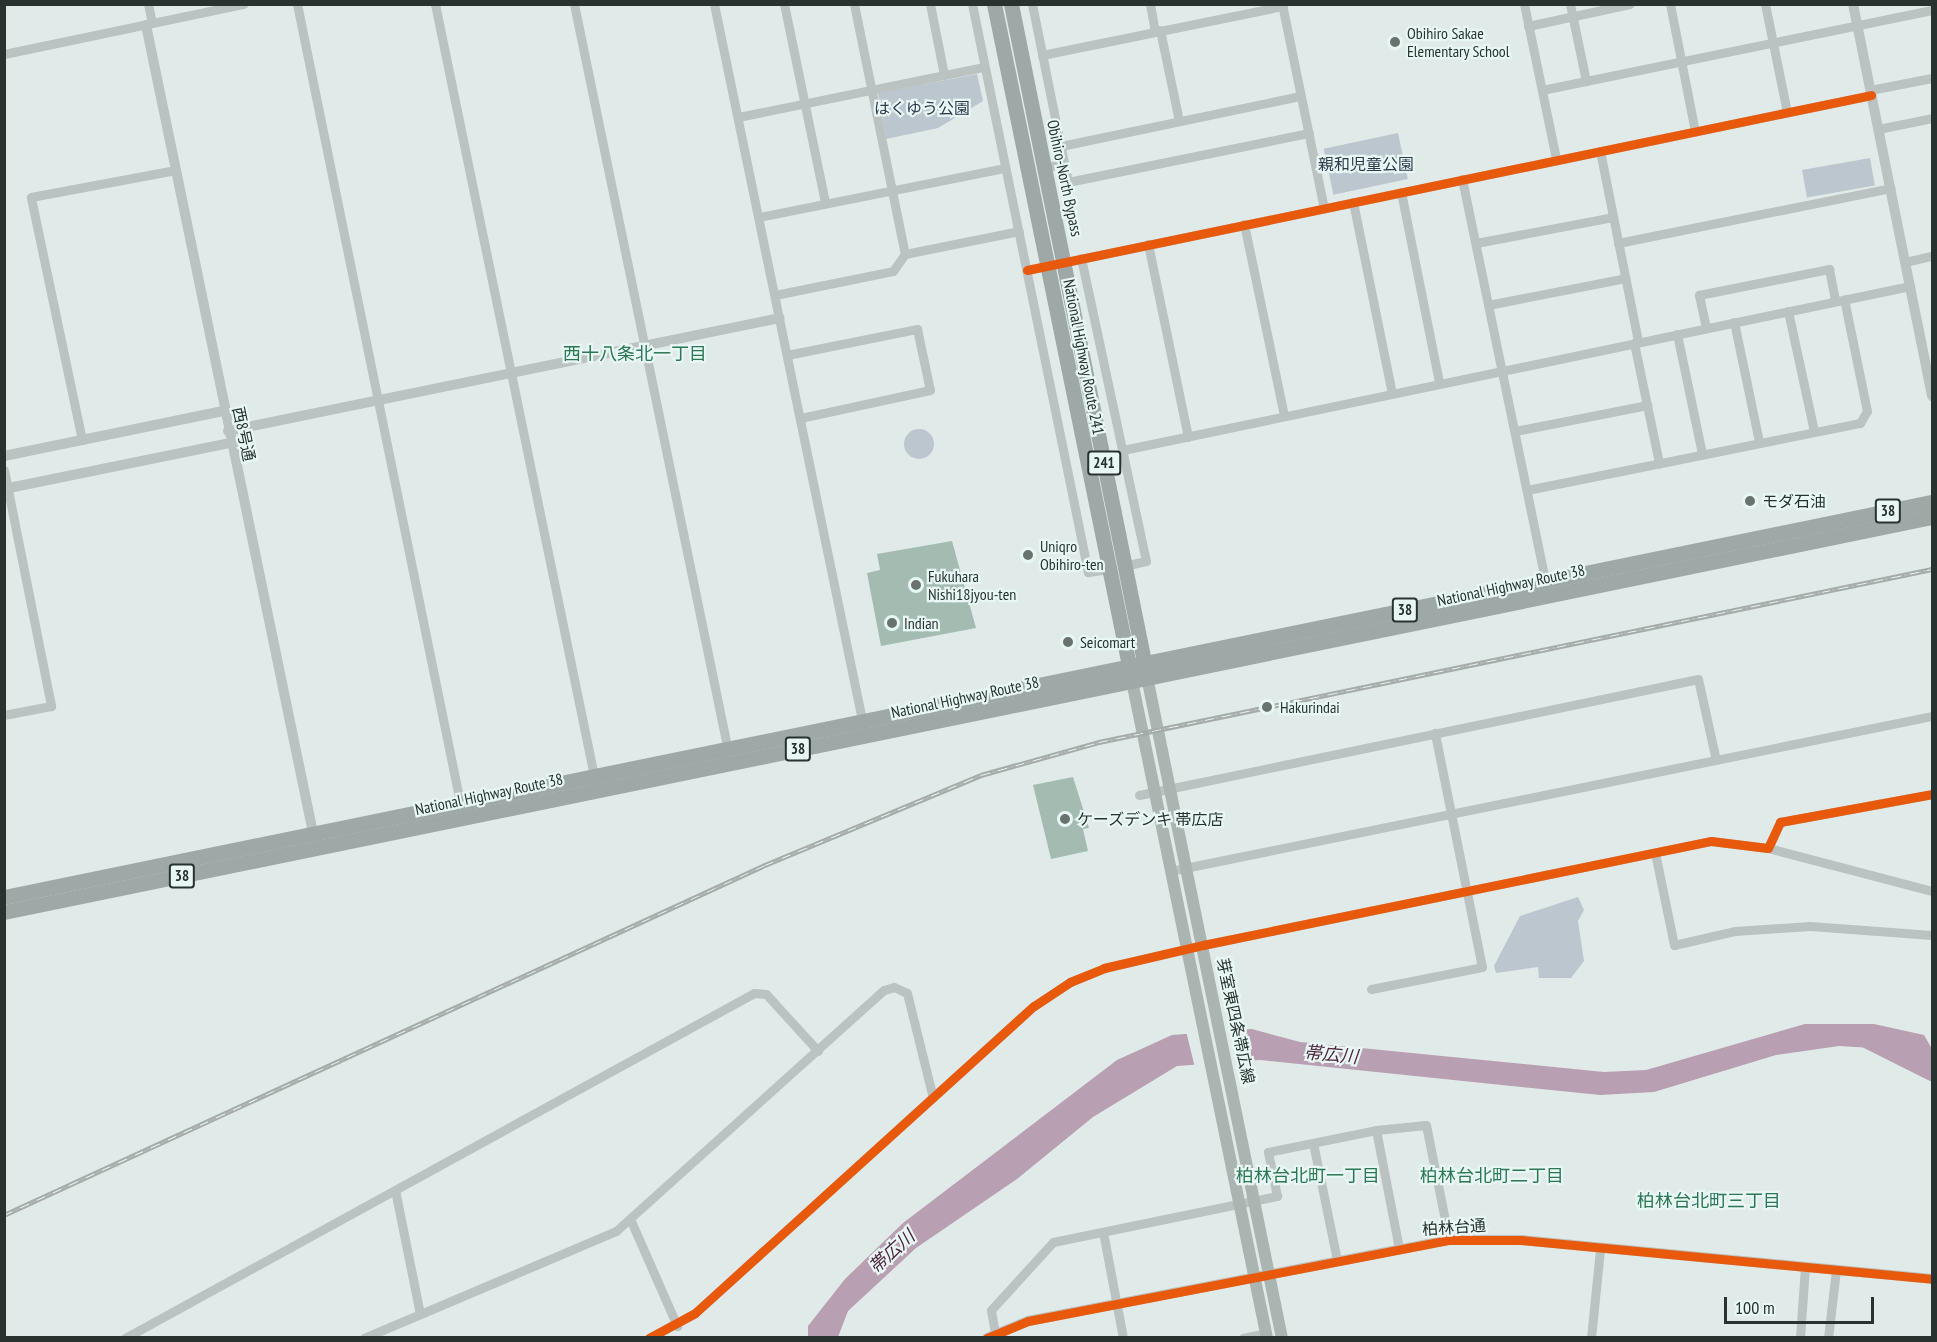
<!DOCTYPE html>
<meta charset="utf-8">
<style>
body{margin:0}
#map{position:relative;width:1937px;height:1342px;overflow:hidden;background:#e0eae8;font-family:"PT Sans Narrow","Noto Sans JP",sans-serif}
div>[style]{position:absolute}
.green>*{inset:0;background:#bcc6cf;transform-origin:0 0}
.round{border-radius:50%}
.water>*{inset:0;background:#b89fb1}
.pier>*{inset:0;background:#e0eae8}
.river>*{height:18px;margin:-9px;padding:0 9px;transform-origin:9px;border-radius:9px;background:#b89fb1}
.building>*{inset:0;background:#a4bbb2}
.minor>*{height:9px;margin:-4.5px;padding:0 4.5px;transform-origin:4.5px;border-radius:4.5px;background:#bac3c1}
.tertiary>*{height:10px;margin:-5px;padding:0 5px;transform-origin:5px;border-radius:5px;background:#bac3c1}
.secondary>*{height:12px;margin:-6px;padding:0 6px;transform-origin:6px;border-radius:6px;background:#aab4b1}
.trunk>*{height:15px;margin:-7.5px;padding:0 7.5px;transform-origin:7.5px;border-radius:7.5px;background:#9ea8a6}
.rail>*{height:5px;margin-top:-2.5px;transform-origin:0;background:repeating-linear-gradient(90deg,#e8f7f4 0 9px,#a4aba9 0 18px);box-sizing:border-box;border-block:2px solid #a4aba9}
.cycleway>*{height:9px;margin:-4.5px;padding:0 4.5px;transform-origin:4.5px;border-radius:4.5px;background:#e8590c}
.dots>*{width:16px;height:16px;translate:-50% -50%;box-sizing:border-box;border:3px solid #e8f7f4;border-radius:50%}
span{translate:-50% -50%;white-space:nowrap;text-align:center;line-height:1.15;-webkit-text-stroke:4.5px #e8f7f4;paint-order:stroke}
.shield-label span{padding:2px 4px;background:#e8f7f4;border:2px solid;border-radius:4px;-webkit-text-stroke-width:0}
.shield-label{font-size:15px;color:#28332f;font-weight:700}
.poi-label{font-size:16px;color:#28332f}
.left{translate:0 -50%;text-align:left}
.park-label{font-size:16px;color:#303a4e}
.street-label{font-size:16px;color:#28332f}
.neighbourhood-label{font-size:18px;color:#2c7754}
.water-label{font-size:18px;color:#4f2440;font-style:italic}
.frame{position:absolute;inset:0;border:6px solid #28332f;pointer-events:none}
.scale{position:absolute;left:1724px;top:1297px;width:150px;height:27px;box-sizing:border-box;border:3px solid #28332f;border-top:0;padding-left:8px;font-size:18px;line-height:21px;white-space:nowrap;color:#28332f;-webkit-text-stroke:4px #e8f7f4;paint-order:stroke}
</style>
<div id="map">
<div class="green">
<i style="clip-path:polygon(977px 74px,983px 101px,938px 128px,886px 139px,878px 93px)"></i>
<i style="left:1398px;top:133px;width:47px;height:76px;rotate:78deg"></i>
<i style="left:1870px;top:158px;width:28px;height:69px;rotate:80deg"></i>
<i class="round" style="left:904px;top:429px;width:30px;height:30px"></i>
<i style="clip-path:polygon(1578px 897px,1584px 910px,1578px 921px,1584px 961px,1571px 978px,1539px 978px,1538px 967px,1496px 973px,1494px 966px,1520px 916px)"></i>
</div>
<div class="water">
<i style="clip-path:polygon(1805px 1024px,1874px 1024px,1924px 1035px,1932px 1049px,1932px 1083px,1905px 1050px,1839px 1046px,1776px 1055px,1654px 1092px,1600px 1095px,1260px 1060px,1177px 1066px,1093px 1117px,1017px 1179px,916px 1248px,848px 1311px,838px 1337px,808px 1337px,808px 1326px,845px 1279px,903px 1223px,1117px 1060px,1172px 1035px,1252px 1029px,1300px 1042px,1604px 1072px,1646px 1070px)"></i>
</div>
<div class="pier">
<i style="clip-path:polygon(1239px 1027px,1246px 1064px,1195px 1068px,1186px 1031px)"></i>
</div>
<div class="river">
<i style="left:1868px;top:1040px;width:72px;rotate:26.6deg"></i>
</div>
<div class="building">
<i style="clip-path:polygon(952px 541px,976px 628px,881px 646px,867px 573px,880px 570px,877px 554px)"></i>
<i style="clip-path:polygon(1073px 777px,1089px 828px,1083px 829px,1088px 851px,1051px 859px,1033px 785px)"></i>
</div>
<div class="minor">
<i style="left:148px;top:4px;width:19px;rotate:78deg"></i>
<i style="left:297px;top:4px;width:820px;rotate:78.46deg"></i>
<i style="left:435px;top:4px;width:793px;rotate:78.36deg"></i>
<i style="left:574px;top:4px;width:763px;rotate:78.35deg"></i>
<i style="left:714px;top:4px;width:736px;rotate:78.32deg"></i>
<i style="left:784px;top:4px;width:202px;rotate:78.3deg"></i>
<i style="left:854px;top:4px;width:255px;rotate:78.5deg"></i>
<i style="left:930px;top:4px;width:72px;rotate:78.8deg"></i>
<i style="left:972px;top:4px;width:580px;rotate:78.46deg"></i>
<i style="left:1088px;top:572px;width:21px;rotate:-8deg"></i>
<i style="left:1032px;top:4px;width:162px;rotate:78.6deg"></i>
<i style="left:1064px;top:163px;width:21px;rotate:166deg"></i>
<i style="left:1150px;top:4px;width:27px;rotate:80deg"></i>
<i style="left:1282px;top:4px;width:208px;rotate:78.4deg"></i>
<i style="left:1524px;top:4px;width:158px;rotate:78.3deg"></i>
<i style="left:1570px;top:4px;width:79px;rotate:78.3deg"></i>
<i style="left:1670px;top:4px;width:129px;rotate:78.9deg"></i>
<i style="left:1765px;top:4px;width:110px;rotate:78.5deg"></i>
<i style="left:1528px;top:26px;width:104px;rotate:-12.2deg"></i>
<i style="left:1160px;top:30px;width:93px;rotate:78.2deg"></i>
<i style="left:4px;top:54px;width:245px;rotate:-11.8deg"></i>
<i style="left:1042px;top:55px;width:246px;rotate:-11.5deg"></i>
<i style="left:1542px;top:90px;width:398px;rotate:-11.6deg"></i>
<i style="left:1870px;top:90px;width:63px;rotate:-11deg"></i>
<i style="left:738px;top:117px;width:251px;rotate:-11.5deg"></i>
<i style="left:1878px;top:129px;width:55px;rotate:-11.5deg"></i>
<i style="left:1061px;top:146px;width:245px;rotate:-11.8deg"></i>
<i style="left:1600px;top:151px;width:195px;rotate:78.7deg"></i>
<i style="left:1064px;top:163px;width:19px;rotate:78deg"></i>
<i style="left:1068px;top:182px;width:246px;rotate:-11.5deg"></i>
<i style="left:1462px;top:179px;width:415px;rotate:78.3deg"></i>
<i style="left:1401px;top:192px;width:195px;rotate:78.7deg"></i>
<i style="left:1353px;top:202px;width:195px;rotate:78.5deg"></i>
<i style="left:759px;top:217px;width:251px;rotate:-11.3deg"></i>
<i style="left:1244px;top:224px;width:196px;rotate:78.2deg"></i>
<i style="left:1476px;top:243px;width:139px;rotate:-10.7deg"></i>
<i style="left:1618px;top:243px;width:278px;rotate:-11.4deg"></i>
<i style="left:1148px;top:244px;width:197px;rotate:78.3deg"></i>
<i style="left:1081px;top:258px;width:310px;rotate:77.9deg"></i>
<i style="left:1146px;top:561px;width:22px;rotate:167deg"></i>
<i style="left:1905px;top:262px;width:28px;rotate:-13deg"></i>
<i style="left:1027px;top:270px;width:862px;rotate:-11.71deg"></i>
<i style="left:775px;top:295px;width:120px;rotate:-11.5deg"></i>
<i style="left:893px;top:271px;width:21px;rotate:-55deg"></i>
<i style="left:905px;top:254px;width:116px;rotate:-11.4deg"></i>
<i style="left:1488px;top:305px;width:140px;rotate:-11.1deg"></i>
<i style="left:1788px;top:311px;width:123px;rotate:77.8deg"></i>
<i style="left:1734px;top:322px;width:123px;rotate:78.2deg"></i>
<i style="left:1706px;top:328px;width:34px;rotate:-102deg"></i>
<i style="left:1699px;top:295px;width:133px;rotate:-11.3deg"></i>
<i style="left:1829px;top:269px;width:33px;rotate:79deg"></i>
<i style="left:1677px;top:334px;width:123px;rotate:78.2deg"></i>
<i style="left:1634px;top:343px;width:123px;rotate:78.2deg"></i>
<i style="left:787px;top:355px;width:133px;rotate:-11.3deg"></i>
<i style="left:917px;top:329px;width:62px;rotate:78deg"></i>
<i style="left:930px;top:390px;width:133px;rotate:167.8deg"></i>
<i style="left:1515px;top:431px;width:135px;rotate:-11.1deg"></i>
<i style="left:82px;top:440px;width:248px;rotate:-101.9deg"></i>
<i style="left:31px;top:197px;width:147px;rotate:-10.6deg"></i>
<i style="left:1123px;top:450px;width:804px;rotate:-11.77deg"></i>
<i style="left:4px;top:470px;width:241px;rotate:78.7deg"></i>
<i style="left:51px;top:706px;width:48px;rotate:169.2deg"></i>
<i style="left:1527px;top:490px;width:340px;rotate:-11.4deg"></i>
<i style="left:1860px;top:423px;width:14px;rotate:-60deg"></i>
<i style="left:1867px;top:411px;width:114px;rotate:-101.6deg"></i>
<i style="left:1139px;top:795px;width:571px;rotate:-11.72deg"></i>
<i style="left:1698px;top:679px;width:83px;rotate:77.5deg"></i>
<i style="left:1768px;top:848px;width:170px;rotate:14.7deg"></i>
<i style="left:1655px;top:853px;width:94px;rotate:78.3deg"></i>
<i style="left:1674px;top:945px;width:63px;rotate:-12.9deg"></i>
<i style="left:1735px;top:931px;width:75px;rotate:-3.8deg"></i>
<i style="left:1810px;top:926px;width:122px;rotate:4.2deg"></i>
<i style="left:1170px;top:871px;width:778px;rotate:-11.5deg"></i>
<i style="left:1371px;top:989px;width:113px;rotate:-11.2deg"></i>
<i style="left:1482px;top:967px;width:239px;rotate:-101.4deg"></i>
<i style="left:1376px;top:1130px;width:120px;rotate:79deg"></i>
<i style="left:1313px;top:1143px;width:119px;rotate:78.4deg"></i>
<i style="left:395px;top:1190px;width:126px;rotate:78.6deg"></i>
<i style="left:631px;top:1221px;width:115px;rotate:66.3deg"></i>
<i style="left:1103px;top:1232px;width:108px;rotate:79.3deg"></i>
<i style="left:995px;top:1333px;width:23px;rotate:-100deg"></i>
<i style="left:991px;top:1310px;width:92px;rotate:-47.6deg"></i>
<i style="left:1053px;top:1242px;width:229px;rotate:-11.6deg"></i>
<i style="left:1277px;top:1196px;width:45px;rotate:-101.6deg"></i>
<i style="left:1268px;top:1152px;width:110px;rotate:-11.5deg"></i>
<i style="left:1376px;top:1130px;width:50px;rotate:-5.7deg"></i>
<i style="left:1426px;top:1125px;width:117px;rotate:78.7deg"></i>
<i style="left:125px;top:1338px;width:717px;rotate:-28.74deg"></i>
<i style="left:754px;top:993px;width:12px;rotate:5deg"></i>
<i style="left:766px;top:994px;width:77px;rotate:47.6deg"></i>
<i style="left:364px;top:1338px;width:274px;rotate:-23deg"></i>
<i style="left:616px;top:1231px;width:360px;rotate:-42deg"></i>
<i style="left:884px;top:990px;width:10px;rotate:-17deg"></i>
<i style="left:894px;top:987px;width:14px;rotate:25deg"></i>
<i style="left:907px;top:993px;width:108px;rotate:76.1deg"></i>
<i style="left:649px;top:1338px;width:52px;rotate:-28.5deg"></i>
<i style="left:695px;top:1313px;width:457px;rotate:-42.2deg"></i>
<i style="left:1034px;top:1006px;width:43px;rotate:-33.7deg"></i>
<i style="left:1070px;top:982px;width:37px;rotate:-22deg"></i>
<i style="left:1104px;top:968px;width:102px;rotate:-13.1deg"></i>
<i style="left:1203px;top:945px;width:519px;rotate:-11.57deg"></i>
<i style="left:1711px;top:841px;width:57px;rotate:7deg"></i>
<i style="left:1768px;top:848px;width:29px;rotate:-65deg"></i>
<i style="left:1780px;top:822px;width:155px;rotate:-10.4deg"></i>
<i style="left:1243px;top:1338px;width:24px;rotate:-12deg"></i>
<i style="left:1591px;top:1338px;width:89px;rotate:-84.2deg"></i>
<i style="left:1800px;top:1338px;width:72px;rotate:-86deg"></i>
<i style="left:1828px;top:1338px;width:68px;rotate:-83.3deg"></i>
</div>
<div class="tertiary">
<i style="left:1853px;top:4px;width:400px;rotate:78.6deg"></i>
<i style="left:146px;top:25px;width:830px;rotate:78.32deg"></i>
<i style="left:228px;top:431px;width:563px;rotate:-11.57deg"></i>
<i style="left:4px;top:456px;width:225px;rotate:-11.6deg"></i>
<i style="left:4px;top:489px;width:231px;rotate:-11.5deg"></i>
<i style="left:987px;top:1338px;width:44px;rotate:-22.5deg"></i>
<i style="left:1028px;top:1321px;width:429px;rotate:-10.9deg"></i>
<i style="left:1449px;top:1240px;width:72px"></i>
<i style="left:1521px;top:1240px;width:413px;rotate:5.4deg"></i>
</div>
<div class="secondary">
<i style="left:1147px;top:677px;width:675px;rotate:78.46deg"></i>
<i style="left:1132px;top:681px;width:671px;rotate:78.39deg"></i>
</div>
<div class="trunk">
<i style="left:994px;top:4px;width:685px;rotate:78.46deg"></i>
<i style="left:1011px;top:4px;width:681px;rotate:78.56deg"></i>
<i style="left:4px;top:897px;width:1968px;rotate:-11.58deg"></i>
<i style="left:4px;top:912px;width:1968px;rotate:-11.58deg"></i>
</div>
<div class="rail">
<i style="left:4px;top:1215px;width:838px;rotate:-24.7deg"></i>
<i style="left:765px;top:865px;width:234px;rotate:-22.6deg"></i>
<i style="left:981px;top:775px;width:123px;rotate:-15.6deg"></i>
<i style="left:1099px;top:742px;width:851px;rotate:-11.73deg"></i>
</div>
<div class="cycleway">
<i style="left:1027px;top:270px;width:862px;rotate:-11.71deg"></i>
<i style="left:649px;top:1338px;width:52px;rotate:-28.5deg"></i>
<i style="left:695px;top:1313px;width:457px;rotate:-42.2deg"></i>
<i style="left:1034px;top:1006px;width:43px;rotate:-33.7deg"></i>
<i style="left:1070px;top:982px;width:37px;rotate:-22deg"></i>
<i style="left:1104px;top:968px;width:102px;rotate:-13.1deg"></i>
<i style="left:1203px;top:945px;width:519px;rotate:-11.57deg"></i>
<i style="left:1711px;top:841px;width:57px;rotate:7deg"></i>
<i style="left:1768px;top:848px;width:29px;rotate:-65deg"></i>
<i style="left:1780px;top:822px;width:155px;rotate:-10.4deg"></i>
<i style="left:987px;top:1338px;width:44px;rotate:-22.5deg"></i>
<i style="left:1028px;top:1321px;width:429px;rotate:-10.9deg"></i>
<i style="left:1449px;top:1240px;width:72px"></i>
<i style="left:1521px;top:1240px;width:413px;rotate:5.4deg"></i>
</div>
<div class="dots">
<i style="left:1395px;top:42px;background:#687370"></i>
<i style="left:1750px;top:501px;background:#687370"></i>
<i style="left:1028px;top:555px;background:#687370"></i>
<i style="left:916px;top:585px;background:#687370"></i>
<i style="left:892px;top:623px;background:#687370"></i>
<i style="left:1068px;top:642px;background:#687370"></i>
<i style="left:1267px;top:707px;background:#687370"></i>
<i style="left:1065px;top:819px;background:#687370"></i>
</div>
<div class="shield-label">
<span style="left:1104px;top:463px">241</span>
<span style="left:1888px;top:511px">38</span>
<span style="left:1405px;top:610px">38</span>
<span style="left:798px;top:749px">38</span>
<span style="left:182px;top:876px">38</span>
</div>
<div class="poi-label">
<span class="left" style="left:1407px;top:42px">Obihiro Sakae<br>Elementary School</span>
<span class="left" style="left:1762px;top:501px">モダ石油</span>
<span class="left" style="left:1040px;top:555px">Uniqro<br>Obihiro-ten</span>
<span class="left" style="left:928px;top:585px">Fukuhara<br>Nishi18jyou-ten</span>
<span class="left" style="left:904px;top:623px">Indian</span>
<span class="left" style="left:1080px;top:642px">Seicomart</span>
<span class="left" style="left:1280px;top:707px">Hakurindai</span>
<span class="left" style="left:1077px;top:819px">ケーズデンキ 帯広店</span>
</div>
<div class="park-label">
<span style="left:922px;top:108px">はくゆう公園</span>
<span style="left:1366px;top:164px">親和児童公園</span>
</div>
<div class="street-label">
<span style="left:1065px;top:178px;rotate:78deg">Obihiro-North Bypass</span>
<span style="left:1084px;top:357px;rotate:79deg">National Highway Route 241</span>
<span style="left:244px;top:434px;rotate:78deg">西8号通</span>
<span style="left:1511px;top:585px;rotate:-12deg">National Highway Route 38</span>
<span style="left:965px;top:697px;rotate:-12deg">National Highway Route 38</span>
<span style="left:489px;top:794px;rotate:-12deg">National Highway Route 38</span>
<span style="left:1236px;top:1021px;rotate:78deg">芽室東四条帯広線</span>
<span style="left:1454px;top:1227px;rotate:-4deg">柏林台通</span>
</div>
<div class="neighbourhood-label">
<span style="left:635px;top:354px">西十八条北一丁目</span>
<span style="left:1308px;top:1176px">柏林台北町一丁目</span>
<span style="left:1492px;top:1176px">柏林台北町二丁目</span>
<span style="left:1709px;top:1201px">柏林台北町三丁目</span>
</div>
<div class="water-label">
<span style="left:1331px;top:1055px;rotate:5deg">帯広川</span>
<span style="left:892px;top:1252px;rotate:-42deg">帯広川</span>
</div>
<div class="frame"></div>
<div class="scale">100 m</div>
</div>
